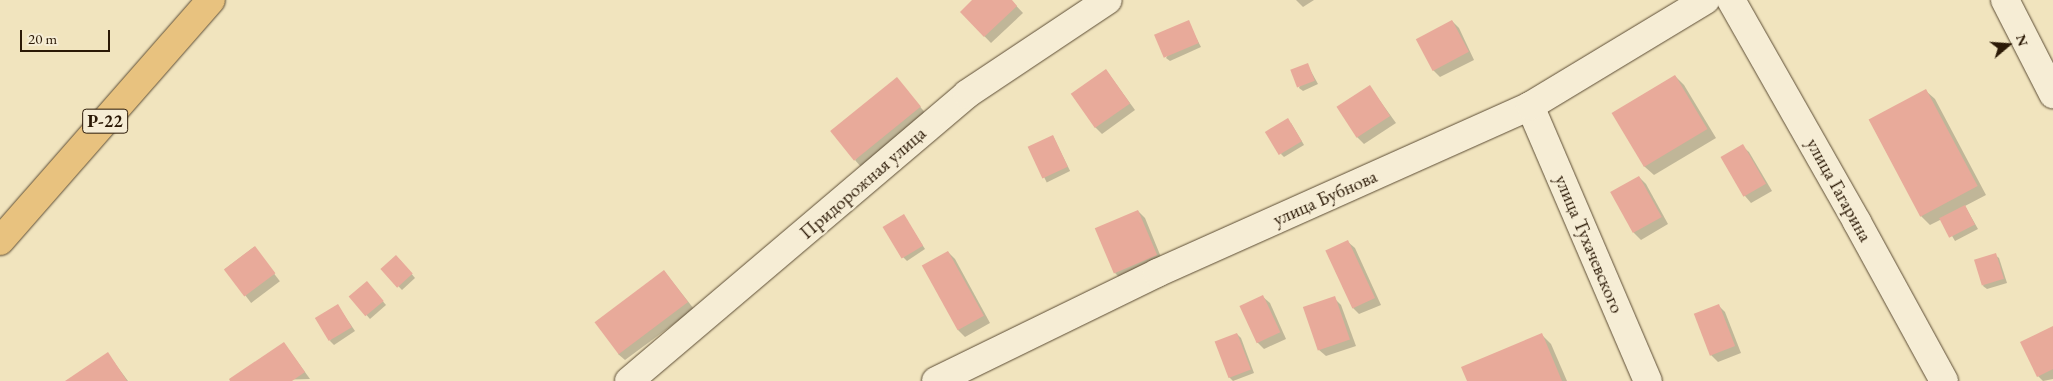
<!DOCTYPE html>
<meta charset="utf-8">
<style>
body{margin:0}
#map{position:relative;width:2053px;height:381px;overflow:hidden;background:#f1e4be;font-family:"EB Garamond",serif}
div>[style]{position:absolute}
.shadow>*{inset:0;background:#0003;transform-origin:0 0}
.building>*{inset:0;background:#e8aa9a;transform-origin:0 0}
.roads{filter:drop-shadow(0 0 1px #5c4c34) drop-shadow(0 0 1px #5c4c34)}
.minor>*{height:28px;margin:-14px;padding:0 14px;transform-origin:14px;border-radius:14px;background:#f6edd5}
.tertiary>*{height:28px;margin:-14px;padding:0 14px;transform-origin:14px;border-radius:14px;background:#f6edd5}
.trunk>*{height:28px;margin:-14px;padding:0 14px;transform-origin:14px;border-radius:14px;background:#e8c27f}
span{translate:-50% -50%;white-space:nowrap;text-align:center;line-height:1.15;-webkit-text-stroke:4.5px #f6edd5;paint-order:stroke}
.shield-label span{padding:1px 4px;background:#f6edd5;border:1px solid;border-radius:4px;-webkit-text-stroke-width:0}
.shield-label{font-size:18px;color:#2b1906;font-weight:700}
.street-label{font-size:19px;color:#2b1906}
.north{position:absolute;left:1983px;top:20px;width:50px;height:50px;-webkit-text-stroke:4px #f6edd5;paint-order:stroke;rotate:72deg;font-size:14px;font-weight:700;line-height:20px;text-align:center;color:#2b1906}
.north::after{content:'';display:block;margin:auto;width:18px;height:22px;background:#2b1906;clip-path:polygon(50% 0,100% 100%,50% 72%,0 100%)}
.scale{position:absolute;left:20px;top:30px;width:90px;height:22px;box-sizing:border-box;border:2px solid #2b1906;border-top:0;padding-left:6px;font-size:15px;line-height:18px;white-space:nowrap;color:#2b1906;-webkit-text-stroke:4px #f6edd5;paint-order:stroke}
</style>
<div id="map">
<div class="shadow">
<i style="clip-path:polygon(974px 0,1011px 0,1023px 13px,991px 43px,961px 12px)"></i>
<i style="clip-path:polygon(1296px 0,1314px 0,1303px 7px)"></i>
<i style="clip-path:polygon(1452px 21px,1459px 28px,1474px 60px,1440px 77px,1433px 70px)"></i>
<i style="clip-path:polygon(1188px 22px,1201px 47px,1170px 61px,1166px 58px)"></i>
<i style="clip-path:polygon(1307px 64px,1318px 84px,1303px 91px,1299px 88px)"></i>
<i style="clip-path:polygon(1106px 70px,1135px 110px,1102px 134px,1095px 127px)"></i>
<i style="clip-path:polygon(1675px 76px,1684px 85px,1716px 138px,1654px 175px,1645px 167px,1613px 113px)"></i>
<i style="clip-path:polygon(903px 86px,927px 115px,861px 167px,855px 160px)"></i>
<i style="clip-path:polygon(1370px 87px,1396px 123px,1364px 144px,1357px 137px)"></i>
<i style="clip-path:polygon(1926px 91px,1935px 99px,1986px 195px,1965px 206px,1978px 229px,1955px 241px,1942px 219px,1930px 225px,1921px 216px,1870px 121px)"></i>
<i style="clip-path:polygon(1291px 123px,1304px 145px,1284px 157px,1281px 154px)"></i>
<i style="left:1053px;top:136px;width:39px;height:26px;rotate:64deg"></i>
<i style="clip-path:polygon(1742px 146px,1749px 152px,1772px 191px,1751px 203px,1745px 196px)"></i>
<i style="clip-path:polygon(1639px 177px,1646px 184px,1668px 224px,1641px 240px,1634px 233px)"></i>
<i style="clip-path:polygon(1138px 211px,1145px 218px,1163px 262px,1122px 280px,1115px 273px)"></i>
<i style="clip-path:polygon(904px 216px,925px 249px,907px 261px,903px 257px)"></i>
<i style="clip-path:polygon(1348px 242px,1355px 248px,1381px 305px,1359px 314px,1353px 308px)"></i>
<i style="left:254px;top:247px;width:43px;height:36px;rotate:53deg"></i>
<i style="clip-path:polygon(948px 252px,955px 259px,990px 323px,965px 337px,958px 330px)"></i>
<i style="clip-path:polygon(1995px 255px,1999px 258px,2007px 283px,1987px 289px,1983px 286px)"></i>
<i style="clip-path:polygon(400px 260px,415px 278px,402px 290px,382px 269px)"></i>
<i style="clip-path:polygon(664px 271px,694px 309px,625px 360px,618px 354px)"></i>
<i style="clip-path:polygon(370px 286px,386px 305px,370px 319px,350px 296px)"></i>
<i style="clip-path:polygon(1263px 297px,1270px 303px,1286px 339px,1264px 349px,1257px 342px)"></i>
<i style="clip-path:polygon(1334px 298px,1341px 305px,1356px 346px,1326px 356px,1319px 350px)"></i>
<i style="clip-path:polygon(338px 306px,355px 331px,334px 345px,330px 341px)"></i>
<i style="clip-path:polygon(1719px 306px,1725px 312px,1741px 353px,1718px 362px,1711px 355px)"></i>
<i style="clip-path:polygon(2053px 327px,2053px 379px,2043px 381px,2038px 376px)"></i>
<i style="clip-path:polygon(1237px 334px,1241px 338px,1254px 373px,1233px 381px,1229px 377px)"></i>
<i style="clip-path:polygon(1542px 335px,1551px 344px,1567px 381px,1468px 381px)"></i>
<i style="clip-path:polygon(284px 343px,310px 379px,232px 381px)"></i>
<i style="clip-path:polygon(108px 354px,128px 381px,67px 381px)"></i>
</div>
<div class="building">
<i style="clip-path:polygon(972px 0,1012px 0,1017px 6px,984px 37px,960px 12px)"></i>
<i style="left:1189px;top:20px;width:25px;height:38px;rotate:67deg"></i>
<i style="left:1452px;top:20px;width:36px;height:41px;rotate:62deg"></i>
<i style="left:1308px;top:63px;width:19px;height:19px;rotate:69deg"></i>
<i style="left:1106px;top:69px;width:42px;height:43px;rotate:55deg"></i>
<i style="left:1675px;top:75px;width:63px;height:74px;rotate:59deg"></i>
<i style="left:897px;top:77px;width:38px;height:86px;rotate:51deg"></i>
<i style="left:1370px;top:85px;width:37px;height:40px;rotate:57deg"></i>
<i style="left:1926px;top:89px;width:110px;height:65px;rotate:62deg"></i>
<i style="left:1288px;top:118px;width:27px;height:27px;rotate:59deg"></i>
<i style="left:1053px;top:135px;width:35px;height:28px;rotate:65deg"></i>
<i style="left:1743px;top:144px;width:46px;height:26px;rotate:60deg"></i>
<i style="left:1639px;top:176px;width:47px;height:33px;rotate:61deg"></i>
<i style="left:1965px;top:205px;width:22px;height:29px;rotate:63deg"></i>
<i style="left:1138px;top:210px;width:49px;height:47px;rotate:67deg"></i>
<i style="left:904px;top:214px;width:37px;height:25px;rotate:59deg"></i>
<i style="left:1348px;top:240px;width:64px;height:25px;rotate:65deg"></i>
<i style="left:255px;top:246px;width:34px;height:39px;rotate:53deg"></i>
<i style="left:948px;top:251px;width:74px;height:30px;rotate:61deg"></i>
<i style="left:1996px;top:253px;width:27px;height:23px;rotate:73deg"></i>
<i style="left:396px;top:255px;width:25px;height:21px;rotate:48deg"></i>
<i style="left:664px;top:270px;width:40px;height:87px;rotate:53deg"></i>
<i style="left:367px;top:281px;width:26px;height:24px;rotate:50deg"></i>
<i style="left:1263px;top:295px;width:41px;height:26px;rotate:65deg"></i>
<i style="left:1335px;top:296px;width:46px;height:34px;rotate:71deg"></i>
<i style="left:338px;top:304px;width:27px;height:27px;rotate:59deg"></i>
<i style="left:1719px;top:304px;width:45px;height:27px;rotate:69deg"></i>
<i style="clip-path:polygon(2053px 326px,2053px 369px,2037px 377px,2020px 342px)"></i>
<i style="left:1237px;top:333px;width:39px;height:24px;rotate:69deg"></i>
<i style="clip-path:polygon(1542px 333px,1562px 381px,1467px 381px,1461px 367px)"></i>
<i style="clip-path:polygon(284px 342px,305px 372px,292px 381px,230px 381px,229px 379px)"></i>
<i style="clip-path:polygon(108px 352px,127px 381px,65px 381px)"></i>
</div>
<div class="roads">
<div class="minor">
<i style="left:2005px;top:0;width:106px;rotate:62.9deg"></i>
<i style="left:1530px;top:106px;width:299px;rotate:66.8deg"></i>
<i style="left:629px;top:381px;width:443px;rotate:-40.3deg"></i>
<i style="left:967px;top:94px;width:169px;rotate:-33.7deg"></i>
<i style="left:936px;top:381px;width:246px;rotate:-26deg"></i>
<i style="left:1157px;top:273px;width:409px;rotate:-24.1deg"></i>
<i style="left:1530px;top:106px;width:205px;rotate:-31.1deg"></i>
</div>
<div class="tertiary">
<i style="left:1731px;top:0;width:255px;rotate:60.4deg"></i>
<i style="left:1857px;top:222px;width:181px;rotate:61.3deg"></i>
</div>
<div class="trunk">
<i style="left:0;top:241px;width:320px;rotate:-48.8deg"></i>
</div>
</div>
<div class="shield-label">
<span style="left:105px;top:121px">Р-22</span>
</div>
<div class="street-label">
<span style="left:863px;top:183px;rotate:-41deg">Придорожная улица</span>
<span style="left:1839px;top:190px;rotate:61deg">улица Гагарина</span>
<span style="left:1325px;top:198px;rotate:-24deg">улица Бубнова</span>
<span style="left:1589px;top:244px;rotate:67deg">улица Тухачевского</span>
</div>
<div class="north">N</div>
<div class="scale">20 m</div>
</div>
